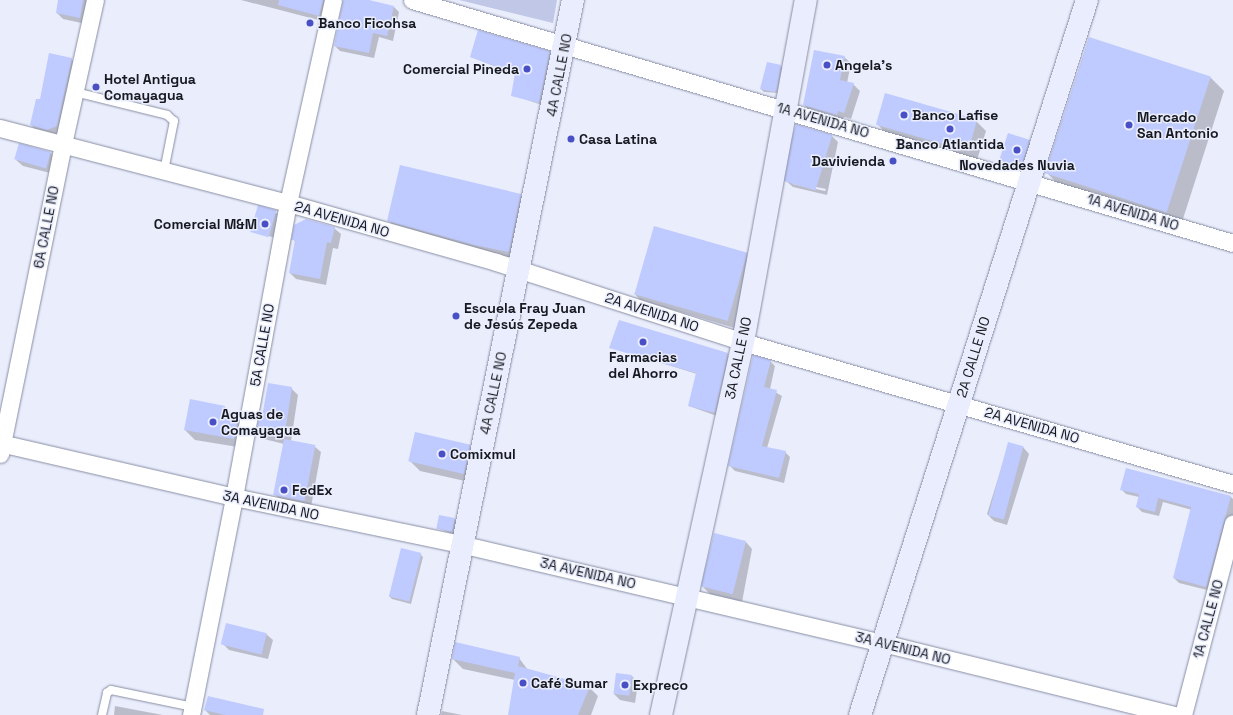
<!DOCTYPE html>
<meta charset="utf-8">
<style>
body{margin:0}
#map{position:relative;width:1233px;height:715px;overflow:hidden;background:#e9edfc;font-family:"Space Grotesk",sans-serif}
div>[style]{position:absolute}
.green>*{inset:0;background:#c0c7e7}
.shadow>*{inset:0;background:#0003}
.building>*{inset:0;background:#bfcafe;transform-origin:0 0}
.roads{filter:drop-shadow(0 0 1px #888da3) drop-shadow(0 0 1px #888da3)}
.lane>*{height:8px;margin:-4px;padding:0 4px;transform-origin:4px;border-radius:4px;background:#fff}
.street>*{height:17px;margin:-8.5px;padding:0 8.5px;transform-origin:8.5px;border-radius:8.5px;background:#fff}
.secondary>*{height:22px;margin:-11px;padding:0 11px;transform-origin:11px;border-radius:11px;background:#eaedfd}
.dots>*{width:11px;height:11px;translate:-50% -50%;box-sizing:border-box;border:2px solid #e9edfc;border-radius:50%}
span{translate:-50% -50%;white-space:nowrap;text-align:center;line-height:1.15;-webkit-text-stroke:3px #e9edfc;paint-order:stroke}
.poi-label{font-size:14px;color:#171921;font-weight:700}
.left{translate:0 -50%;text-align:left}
.right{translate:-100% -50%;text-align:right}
.street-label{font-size:14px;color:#171921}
</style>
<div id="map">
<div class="green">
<i style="clip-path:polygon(459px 0,557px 0,553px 23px)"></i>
</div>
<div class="shadow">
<i style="clip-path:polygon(59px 0,91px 0,86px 24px,63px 19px,57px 13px)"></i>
<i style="clip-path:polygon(328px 0,326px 22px,241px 0)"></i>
<i style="clip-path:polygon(345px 0,365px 0,394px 7px,399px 12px,393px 41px,379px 37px,374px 58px,340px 51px,335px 46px)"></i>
<i style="clip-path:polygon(1089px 38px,1211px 78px,1224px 91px,1182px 222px,1059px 185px,1046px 172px)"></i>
<i style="clip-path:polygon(549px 52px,552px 55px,542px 105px,512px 95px,516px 75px,471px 57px)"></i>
<i style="clip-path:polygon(844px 57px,851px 63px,847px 83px,853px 84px,860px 91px,851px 119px,844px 117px,843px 121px,810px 111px,804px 105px)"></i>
<i style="clip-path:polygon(71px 59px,77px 64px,62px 131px,53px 135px,36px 130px,31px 125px,40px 100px)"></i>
<i style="clip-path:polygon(781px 66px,784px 69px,779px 93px,764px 92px,761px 89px)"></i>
<i style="clip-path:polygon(976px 121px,986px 131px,977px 160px,887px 134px,877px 124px)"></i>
<i style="clip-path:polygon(evenodd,797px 125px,832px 136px,838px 142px,827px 195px,793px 187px,786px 181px,797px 125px,793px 182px,826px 189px,825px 191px,793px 184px,793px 182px)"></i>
<i style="clip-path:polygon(1029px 141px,1036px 147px,1028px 172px,1008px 166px,1001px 159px)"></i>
<i style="clip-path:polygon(51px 153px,57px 159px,54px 174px,23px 166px,16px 160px)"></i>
<i style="clip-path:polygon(520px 195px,533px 208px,522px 265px,401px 233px,388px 220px)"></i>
<i style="clip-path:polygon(259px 207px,279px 214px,275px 238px,253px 231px)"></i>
<i style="clip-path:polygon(334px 228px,341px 234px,338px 249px,333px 248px,326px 285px,296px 279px,290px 273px,296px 243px,293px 239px)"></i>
<i style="clip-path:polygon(746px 253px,753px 260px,738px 329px,640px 300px,634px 293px)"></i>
<i style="clip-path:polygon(610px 347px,727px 354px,730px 357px,717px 416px,689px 406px,697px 374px)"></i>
<i style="clip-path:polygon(770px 361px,775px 366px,770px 389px,782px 396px,767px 448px,785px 452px,790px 457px,784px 483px,735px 471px,730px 466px)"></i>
<i style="clip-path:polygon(291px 388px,298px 395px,291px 441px,314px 446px,321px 452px,311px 507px,282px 501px,275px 495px,284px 444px,264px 439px,257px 432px,263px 418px)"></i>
<i style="clip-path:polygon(224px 406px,231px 413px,239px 414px,249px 424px,244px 448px,195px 440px,185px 430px)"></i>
<i style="clip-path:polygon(1009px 443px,1023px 447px,1029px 454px,1007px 525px,994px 521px,987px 514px)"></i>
<i style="clip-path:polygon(470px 446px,479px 456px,474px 483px,420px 471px,410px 461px)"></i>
<i style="clip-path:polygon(1121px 489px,1231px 497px,1233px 499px,1233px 520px,1211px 591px,1179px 583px,1174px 578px,1192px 510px,1163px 502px,1159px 516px,1142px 512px,1137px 507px,1139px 497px,1126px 494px)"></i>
<i style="clip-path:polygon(455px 519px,458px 522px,455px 535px,437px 528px)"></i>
<i style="clip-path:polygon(746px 542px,752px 549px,742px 602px,710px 594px,703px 587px)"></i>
<i style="clip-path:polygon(420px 554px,423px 557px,411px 604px,392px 599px,389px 596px)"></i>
<i style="clip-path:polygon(266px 634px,273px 640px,268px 659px,229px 650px,222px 643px)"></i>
<i style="clip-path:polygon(519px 658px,528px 670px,589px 687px,598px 696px,591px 715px,509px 715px,515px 680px,463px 669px,453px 659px)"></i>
<i style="clip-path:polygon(632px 676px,638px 683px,635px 703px,620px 700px,614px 694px)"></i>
<i style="clip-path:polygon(115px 706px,163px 715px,114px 715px)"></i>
<i style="clip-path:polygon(205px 710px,262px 715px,210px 715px)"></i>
<i style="clip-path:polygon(442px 711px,462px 715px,441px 715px)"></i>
</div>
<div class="building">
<i style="clip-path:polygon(58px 0,83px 0,80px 18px,56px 13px)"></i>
<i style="clip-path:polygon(279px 0,323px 0,319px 16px,278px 5px)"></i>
<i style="clip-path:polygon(343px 0,369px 0,394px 6px,387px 36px,373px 33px,369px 53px,334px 46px)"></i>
<i style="clip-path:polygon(478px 30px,550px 51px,539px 103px,511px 96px,515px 73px,470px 57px)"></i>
<i style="left:1089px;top:37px;width:128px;height:143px;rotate:18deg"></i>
<i style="clip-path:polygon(814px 50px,845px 56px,840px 80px,854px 83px,844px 113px,838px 111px,837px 115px,803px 105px)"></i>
<i style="clip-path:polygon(49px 53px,72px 58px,57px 126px,47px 130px,30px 125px,36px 99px,40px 99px)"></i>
<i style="clip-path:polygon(767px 62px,781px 65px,777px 90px,774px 92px,760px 89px)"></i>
<i style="left:885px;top:93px;width:96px;height:33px;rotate:16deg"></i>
<i style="left:796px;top:124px;width:38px;height:58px;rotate:17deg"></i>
<i style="left:1008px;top:133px;width:23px;height:28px;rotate:18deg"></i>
<i style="left:19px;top:143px;width:33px;height:17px;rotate:16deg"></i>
<i style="clip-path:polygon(400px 165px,521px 194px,509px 252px,474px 245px,387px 221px)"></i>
<i style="left:258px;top:205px;width:19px;height:28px;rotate:16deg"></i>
<i style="clip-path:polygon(306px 219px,335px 227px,331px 243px,327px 242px,320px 279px,289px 273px,295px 240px,291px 240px,294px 225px)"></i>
<i style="left:654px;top:226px;width:97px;height:71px;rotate:16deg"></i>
<i style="clip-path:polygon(619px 320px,728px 353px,715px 413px,688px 406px,696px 373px,609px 348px)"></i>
<i style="clip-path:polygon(753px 355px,771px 360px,764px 387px,777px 390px,762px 446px,786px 451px,779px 478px,728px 466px)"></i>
<i style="clip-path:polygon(268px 383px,292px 387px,284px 439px,256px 433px,259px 416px,262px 417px)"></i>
<i style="clip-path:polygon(190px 399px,225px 406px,224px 411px,239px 413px,234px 439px,184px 430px)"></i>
<i style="left:415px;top:432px;width:57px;height:30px;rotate:13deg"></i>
<i style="left:284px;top:439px;width:32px;height:57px;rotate:11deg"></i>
<i style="left:1008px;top:442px;width:16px;height:76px;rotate:15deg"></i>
<i style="clip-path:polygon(1126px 468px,1231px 496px,1206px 587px,1173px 578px,1191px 507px,1158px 498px,1155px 512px,1136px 507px,1139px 494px,1120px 490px)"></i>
<i style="left:439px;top:515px;width:16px;height:14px;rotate:11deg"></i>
<i style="left:714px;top:533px;width:33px;height:55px;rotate:14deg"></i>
<i style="left:401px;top:548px;width:21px;height:50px;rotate:14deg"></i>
<i style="left:226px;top:623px;width:42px;height:22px;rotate:14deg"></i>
<i style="clip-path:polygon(455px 642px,520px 657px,518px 666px,590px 686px,578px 715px,508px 715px,515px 673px,452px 659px)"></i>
<i style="left:616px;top:673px;width:16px;height:21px;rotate:7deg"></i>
<i style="clip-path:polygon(208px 696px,264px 709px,263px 715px,225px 715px,204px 710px)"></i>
</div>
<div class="roads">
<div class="lane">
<i style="left:75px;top:92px;width:95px;rotate:14deg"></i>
<i style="left:167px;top:115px;width:9px;rotate:41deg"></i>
<i style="left:174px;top:121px;width:51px;rotate:101.3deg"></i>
<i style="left:102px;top:715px;width:23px;rotate:-77deg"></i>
<i style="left:107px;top:693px;width:5px;rotate:-37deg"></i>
<i style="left:111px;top:690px;width:84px;rotate:11.7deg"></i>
</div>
<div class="street">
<i style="left:412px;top:0;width:856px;rotate:16.49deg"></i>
<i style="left:0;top:128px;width:298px;rotate:14.6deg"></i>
<i style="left:288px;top:203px;width:216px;rotate:15.8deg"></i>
<i style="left:496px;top:262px;width:260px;rotate:17.9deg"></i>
<i style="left:743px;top:342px;width:510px;rotate:16.16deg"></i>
<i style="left:0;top:443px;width:240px;rotate:13deg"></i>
<i style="left:234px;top:497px;width:231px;rotate:11.7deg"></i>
<i style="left:460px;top:544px;width:434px;rotate:13.2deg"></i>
<i style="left:883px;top:643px;width:300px;rotate:13.9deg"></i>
<i style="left:0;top:454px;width:316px;rotate:-78.5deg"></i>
<i style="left:63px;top:144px;width:148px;rotate:-77.5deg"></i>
<i style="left:191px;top:715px;width:222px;rotate:-78.8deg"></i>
<i style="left:234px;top:497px;width:299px;rotate:-79.6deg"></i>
<i style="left:288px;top:203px;width:208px;rotate:-77.5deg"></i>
<i style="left:1183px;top:715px;width:198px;rotate:-75.4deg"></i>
</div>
<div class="secondary">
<i style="left:428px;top:715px;width:730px;rotate:-78.54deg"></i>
<i style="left:661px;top:715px;width:382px;rotate:-77.6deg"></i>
<i style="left:743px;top:342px;width:348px;rotate:-79.6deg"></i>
<i style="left:860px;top:715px;width:750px;rotate:-72.39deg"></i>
</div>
</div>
<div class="dots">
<i style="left:310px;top:23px;background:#4950c6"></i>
<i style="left:827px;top:65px;background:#4950c6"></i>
<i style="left:527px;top:69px;background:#4950c6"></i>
<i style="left:96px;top:87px;background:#4950c6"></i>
<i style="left:904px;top:115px;background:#4950c6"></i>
<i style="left:1129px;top:125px;background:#4950c6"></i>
<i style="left:950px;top:129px;background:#4950c6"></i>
<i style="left:571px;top:139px;background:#4950c6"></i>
<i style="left:1017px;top:150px;background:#4950c6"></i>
<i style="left:893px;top:161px;background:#4950c6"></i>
<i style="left:265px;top:224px;background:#4950c6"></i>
<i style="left:456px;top:316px;background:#4950c6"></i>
<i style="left:643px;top:342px;background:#4950c6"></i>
<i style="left:213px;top:422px;background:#4950c6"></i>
<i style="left:442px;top:454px;background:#4950c6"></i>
<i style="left:284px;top:490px;background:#4950c6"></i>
<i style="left:523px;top:683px;background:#4950c6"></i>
<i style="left:625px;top:685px;background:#4950c6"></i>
</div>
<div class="poi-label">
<span class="left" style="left:318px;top:23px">Banco Ficohsa</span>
<span class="left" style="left:835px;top:65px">Angela's</span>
<span class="right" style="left:519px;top:69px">Comercial Pineda</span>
<span class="left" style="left:104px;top:87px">Hotel Antigua<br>Comayagua</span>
<span class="left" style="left:912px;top:115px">Banco Lafise</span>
<span class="left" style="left:1137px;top:125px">Mercado<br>San Antonio</span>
<span class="left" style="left:579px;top:139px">Casa Latina</span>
<span style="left:950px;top:144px">Banco Atlantida</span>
<span class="right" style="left:885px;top:161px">Davivienda</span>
<span style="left:1017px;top:165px">Novedades Nuvia</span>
<span class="right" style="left:257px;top:224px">Comercial M&amp;M</span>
<span class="left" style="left:464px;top:316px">Escuela Fray Juan<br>de Jesús Zepeda</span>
<span style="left:643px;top:365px">Farmacias<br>del Ahorro</span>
<span class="left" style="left:221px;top:422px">Aguas de<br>Comayagua</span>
<span class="left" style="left:450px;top:454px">Comixmul</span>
<span class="left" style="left:292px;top:490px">FedEx</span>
<span class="left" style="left:531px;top:683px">Café Sumar</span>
<span class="left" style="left:633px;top:685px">Expreco</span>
</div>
<div class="street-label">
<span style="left:559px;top:75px;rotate:-79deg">4A CALLE NO</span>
<span style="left:823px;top:120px;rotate:16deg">1A AVENIDA NO</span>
<span style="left:1133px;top:212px;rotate:17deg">1A AVENIDA NO</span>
<span style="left:342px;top:219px;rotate:16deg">2A AVENIDA NO</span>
<span style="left:46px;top:227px;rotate:-79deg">6A CALLE NO</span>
<span style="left:652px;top:312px;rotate:18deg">2A AVENIDA NO</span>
<span style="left:262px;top:345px;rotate:-80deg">5A CALLE NO</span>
<span style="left:973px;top:357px;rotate:-73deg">2A CALLE NO</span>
<span style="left:738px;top:358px;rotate:-78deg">3A CALLE NO</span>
<span style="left:493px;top:393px;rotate:-78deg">4A CALLE NO</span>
<span style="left:1032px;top:425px;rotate:16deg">2A AVENIDA NO</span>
<span style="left:271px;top:505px;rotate:12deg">3A AVENIDA NO</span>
<span style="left:588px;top:573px;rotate:13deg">3A AVENIDA NO</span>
<span style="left:1208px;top:619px;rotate:-75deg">1A CALLE NO</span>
<span style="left:903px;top:648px;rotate:14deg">3A AVENIDA NO</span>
</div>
</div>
